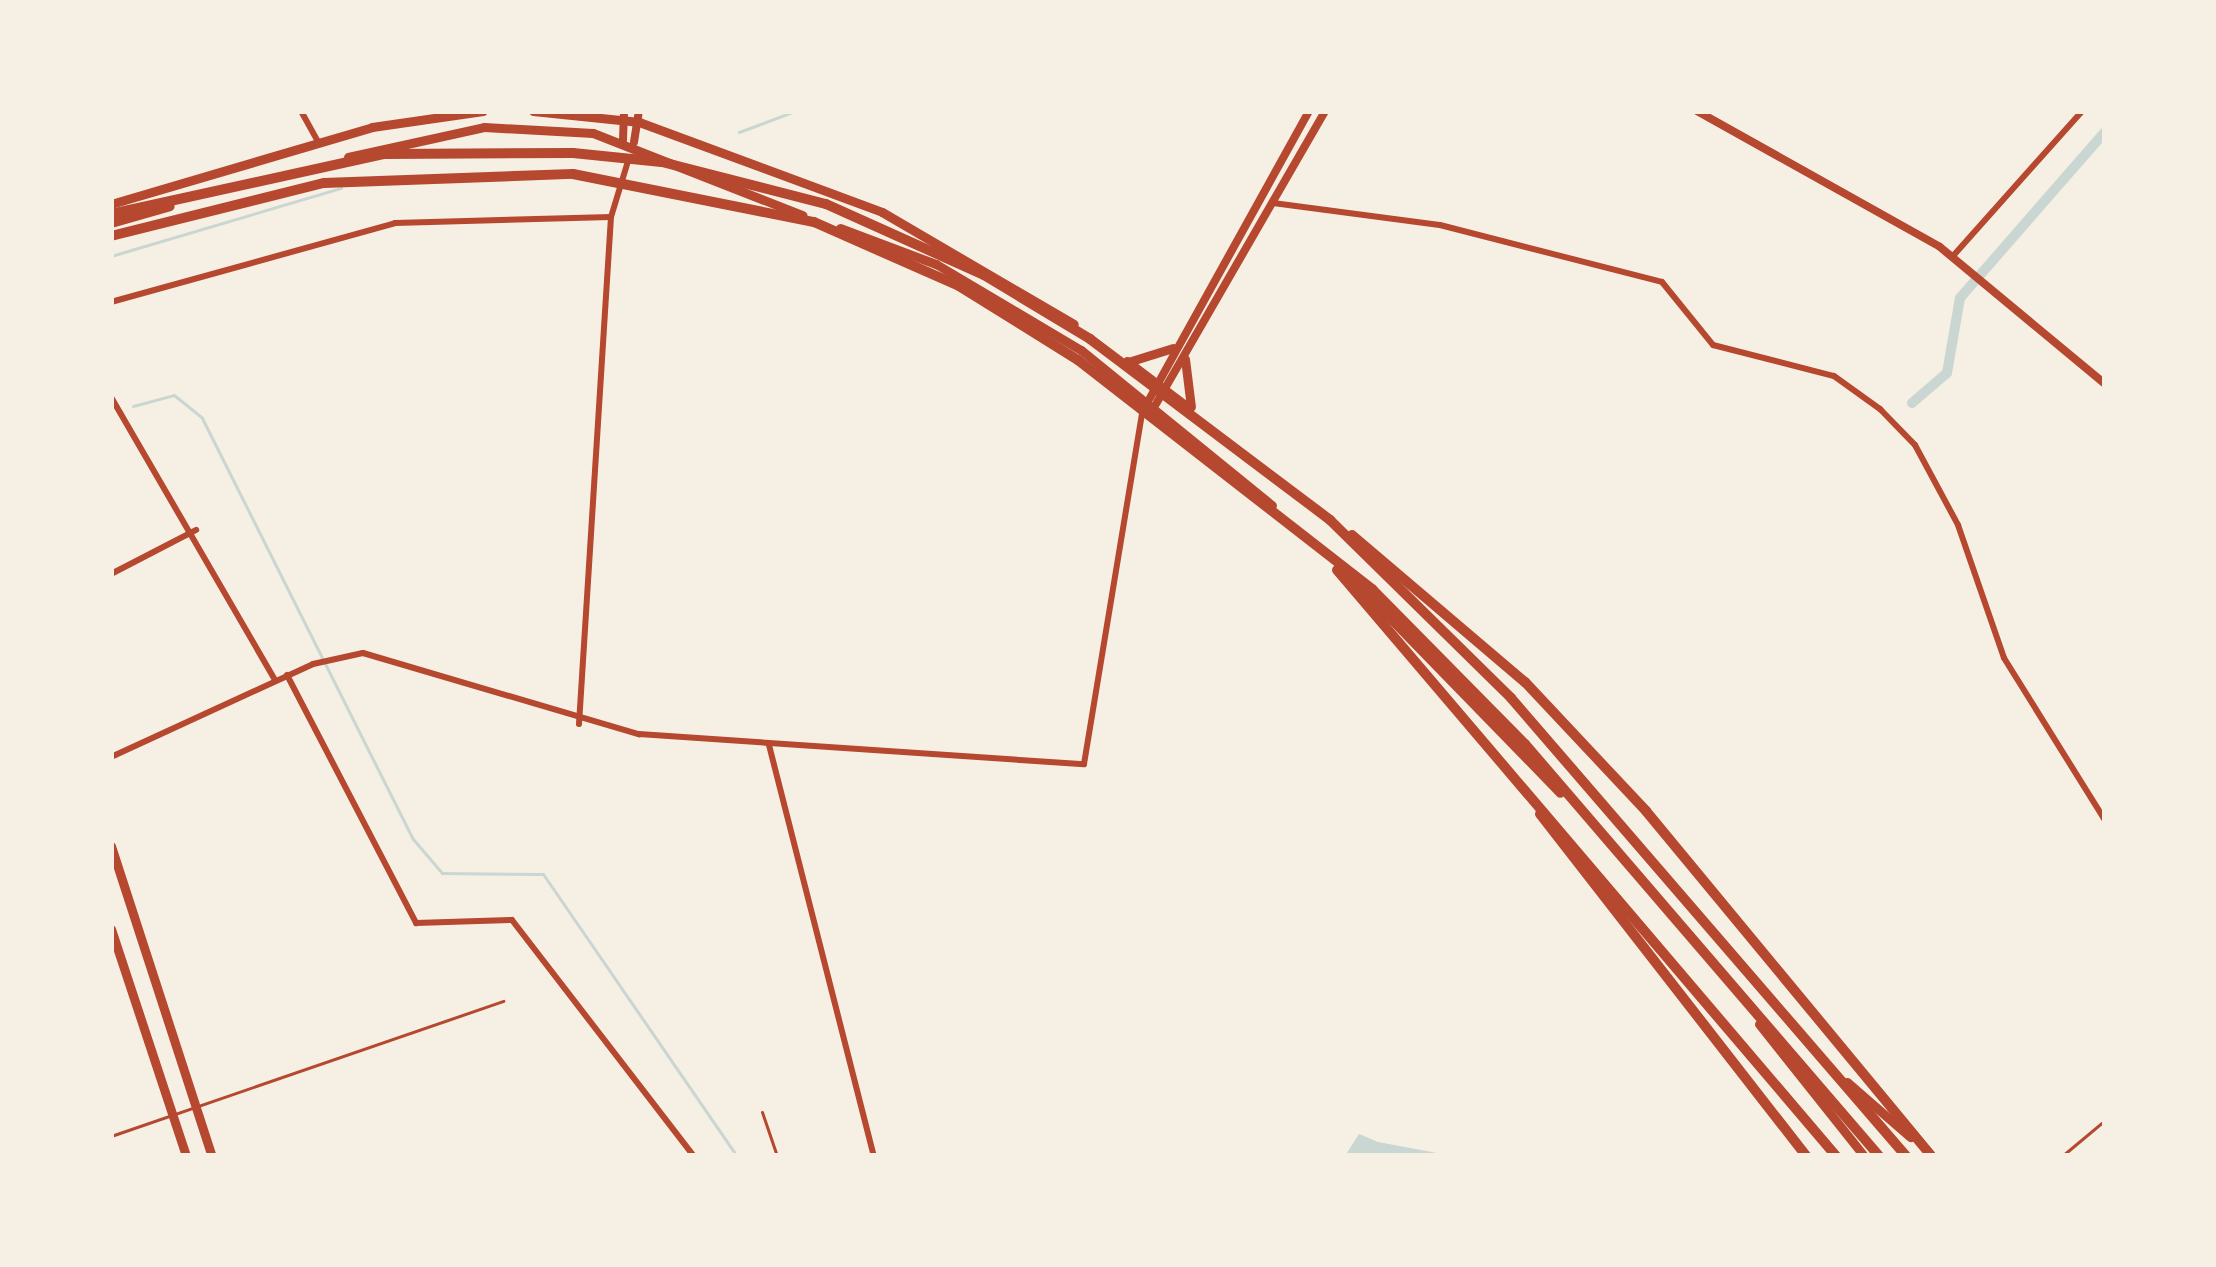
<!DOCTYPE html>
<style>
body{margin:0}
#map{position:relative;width:2216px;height:1267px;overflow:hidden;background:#f6efe4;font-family:"Exo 2",sans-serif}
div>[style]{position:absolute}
.water>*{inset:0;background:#c9d6d2}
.stream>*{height:3px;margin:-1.5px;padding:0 1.5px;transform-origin:1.5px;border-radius:1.5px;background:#c9d6d2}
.canal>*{height:10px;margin:-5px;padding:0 5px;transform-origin:5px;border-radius:5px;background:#c9d6d2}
.service>*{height:3px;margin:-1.5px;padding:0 1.5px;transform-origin:1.5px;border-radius:1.5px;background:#b5482f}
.minor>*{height:6px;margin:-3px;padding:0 3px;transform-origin:3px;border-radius:3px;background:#b5482f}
.tertiary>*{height:8px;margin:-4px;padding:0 4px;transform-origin:4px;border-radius:4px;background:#b5482f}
.secondary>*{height:9px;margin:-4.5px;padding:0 4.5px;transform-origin:4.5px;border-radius:4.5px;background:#b5482f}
.motorway>*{height:10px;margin:-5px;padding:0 5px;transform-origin:5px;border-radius:5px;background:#b5482f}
span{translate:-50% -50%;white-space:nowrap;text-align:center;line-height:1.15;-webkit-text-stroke:9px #f6efe4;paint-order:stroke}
.frame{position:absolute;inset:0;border:114px solid #f6efe4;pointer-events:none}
</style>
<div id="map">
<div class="water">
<i style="clip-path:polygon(1359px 1134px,1378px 1142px,1453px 1156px,1345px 1156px)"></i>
</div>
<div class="stream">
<i style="left:739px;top:132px;width:60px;rotate:-20.6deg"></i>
<i style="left:111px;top:256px;width:240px;rotate:-16.5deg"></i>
<i style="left:133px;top:406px;width:42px;rotate:-15deg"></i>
<i style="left:174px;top:395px;width:36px;rotate:39deg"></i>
<i style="left:202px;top:418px;width:471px;rotate:63.4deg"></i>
<i style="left:413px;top:839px;width:45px;rotate:49.5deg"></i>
<i style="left:442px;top:873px;width:101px;rotate:0.6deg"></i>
<i style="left:543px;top:874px;width:342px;rotate:55.5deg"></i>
</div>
<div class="canal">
<i style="left:1912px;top:403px;width:46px;rotate:-40.6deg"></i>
<i style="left:1947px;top:373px;width:76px;rotate:-80.2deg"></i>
<i style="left:1960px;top:298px;width:220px;rotate:-48.9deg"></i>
</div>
<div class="service">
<i style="left:762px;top:1112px;width:46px;rotate:71.2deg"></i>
<i style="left:111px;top:1136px;width:415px;rotate:-19deg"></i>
<i style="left:2062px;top:1156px;width:56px;rotate:-39.9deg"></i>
</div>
<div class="minor">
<i style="left:301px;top:111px;width:35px;rotate:61deg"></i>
<i style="left:1273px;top:203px;width:168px;rotate:7.5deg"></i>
<i style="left:1440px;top:225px;width:229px;rotate:14.4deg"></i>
<i style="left:1662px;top:282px;width:81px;rotate:51deg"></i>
<i style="left:1713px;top:345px;width:125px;rotate:14.4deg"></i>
<i style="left:1834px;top:376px;width:57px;rotate:35.7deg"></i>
<i style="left:1880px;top:409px;width:50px;rotate:45.8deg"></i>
<i style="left:1915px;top:445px;width:91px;rotate:61.7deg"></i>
<i style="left:1958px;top:525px;width:141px;rotate:70.9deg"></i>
<i style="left:2004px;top:658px;width:191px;rotate:58.1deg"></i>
<i style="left:1953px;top:256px;width:194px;rotate:-48.3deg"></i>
<i style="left:111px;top:302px;width:295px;rotate:-15.5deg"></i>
<i style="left:395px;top:223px;width:216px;rotate:-1.6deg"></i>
<i style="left:111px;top:397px;width:327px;rotate:59.9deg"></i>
<i style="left:111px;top:574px;width:96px;rotate:-27.4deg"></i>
<i style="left:287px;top:675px;width:280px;rotate:62.5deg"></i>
<i style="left:416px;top:923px;width:96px;rotate:-1.8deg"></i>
<i style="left:512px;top:920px;width:298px;rotate:52.4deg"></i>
<i style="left:579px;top:724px;width:508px;rotate:-86.39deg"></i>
<i style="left:611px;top:217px;width:59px;rotate:-73.1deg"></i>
<i style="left:769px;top:745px;width:424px;rotate:75.7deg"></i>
<i style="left:111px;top:757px;width:222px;rotate:-24.7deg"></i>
<i style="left:313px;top:664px;width:51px;rotate:-12.4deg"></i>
<i style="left:363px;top:653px;width:288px;rotate:16.4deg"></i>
<i style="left:639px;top:734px;width:446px;rotate:3.9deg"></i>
<i style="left:1084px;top:764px;width:356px;rotate:-80.6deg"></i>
</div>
<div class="tertiary">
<i style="left:1697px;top:111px;width:278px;rotate:29.2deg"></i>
<i style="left:1940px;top:247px;width:214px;rotate:39.7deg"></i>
<i style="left:623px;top:140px;width:29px;rotate:-88deg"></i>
<i style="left:634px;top:142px;width:31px;rotate:-81deg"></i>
<i style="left:1150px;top:398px;width:328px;rotate:-61deg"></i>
<i style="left:1156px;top:404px;width:338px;rotate:-60deg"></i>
</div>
<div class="secondary">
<i style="left:533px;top:111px;width:107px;rotate:5.9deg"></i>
<i style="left:639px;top:122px;width:259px;rotate:20.3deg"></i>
<i style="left:882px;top:212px;width:222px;rotate:30.3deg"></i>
<i style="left:348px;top:157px;width:139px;rotate:-12.4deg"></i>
<i style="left:484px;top:127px;width:109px;rotate:3.2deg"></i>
<i style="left:593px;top:133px;width:225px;rotate:21.4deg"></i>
<i style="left:111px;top:204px;width:272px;rotate:-16.4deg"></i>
<i style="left:372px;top:127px;width:112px;rotate:-8.2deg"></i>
<i style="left:111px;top:223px;width:61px;rotate:-16.1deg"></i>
<i style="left:840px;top:228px;width:103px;rotate:20.6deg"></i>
<i style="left:936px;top:264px;width:169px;rotate:30.7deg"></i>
<i style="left:1081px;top:350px;width:246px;rotate:39.1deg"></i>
<i style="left:1185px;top:359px;width:48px;rotate:82.9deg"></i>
<i style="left:1127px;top:361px;width:73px;rotate:37.2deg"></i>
<i style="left:1128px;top:362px;width:47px;rotate:-17.3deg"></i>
<i style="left:1350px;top:577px;width:301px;rotate:45.8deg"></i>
<i style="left:111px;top:846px;width:326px;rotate:72deg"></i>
<i style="left:111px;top:929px;width:239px;rotate:71.7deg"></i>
<i style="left:1759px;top:1024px;width:169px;rotate:51.5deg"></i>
<i style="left:1847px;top:1082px;width:84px;rotate:41.1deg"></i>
</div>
<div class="motorway">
<i style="left:111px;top:214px;width:280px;rotate:-12.4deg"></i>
<i style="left:385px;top:154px;width:188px;rotate:-0.3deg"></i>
<i style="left:573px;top:153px;width:89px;rotate:5.8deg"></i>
<i style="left:662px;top:162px;width:169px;rotate:14.4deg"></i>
<i style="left:826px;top:204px;width:173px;rotate:24.2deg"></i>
<i style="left:984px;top:275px;width:124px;rotate:31.1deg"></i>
<i style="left:1090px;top:339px;width:301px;rotate:37deg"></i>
<i style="left:1330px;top:520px;width:254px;rotate:44.5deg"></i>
<i style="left:1511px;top:698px;width:605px;rotate:49.22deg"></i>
<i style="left:111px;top:236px;width:219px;rotate:-14deg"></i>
<i style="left:324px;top:183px;width:249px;rotate:-2.1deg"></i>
<i style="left:573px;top:174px;width:246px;rotate:11.3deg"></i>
<i style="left:814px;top:222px;width:158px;rotate:23.8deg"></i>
<i style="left:959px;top:286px;width:140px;rotate:31.9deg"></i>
<i style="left:1078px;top:360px;width:373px;rotate:37.9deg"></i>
<i style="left:1372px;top:589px;width:218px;rotate:45.4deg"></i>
<i style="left:1525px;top:744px;width:543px;rotate:49.33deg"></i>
<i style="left:1352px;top:535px;width:227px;rotate:40.4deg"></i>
<i style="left:1525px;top:682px;width:177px;rotate:46.8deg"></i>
<i style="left:1646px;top:811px;width:447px;rotate:50.4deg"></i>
<i style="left:1337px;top:570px;width:770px;rotate:49.58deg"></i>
<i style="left:1540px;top:814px;width:433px;rotate:52.1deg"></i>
</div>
<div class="frame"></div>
</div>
